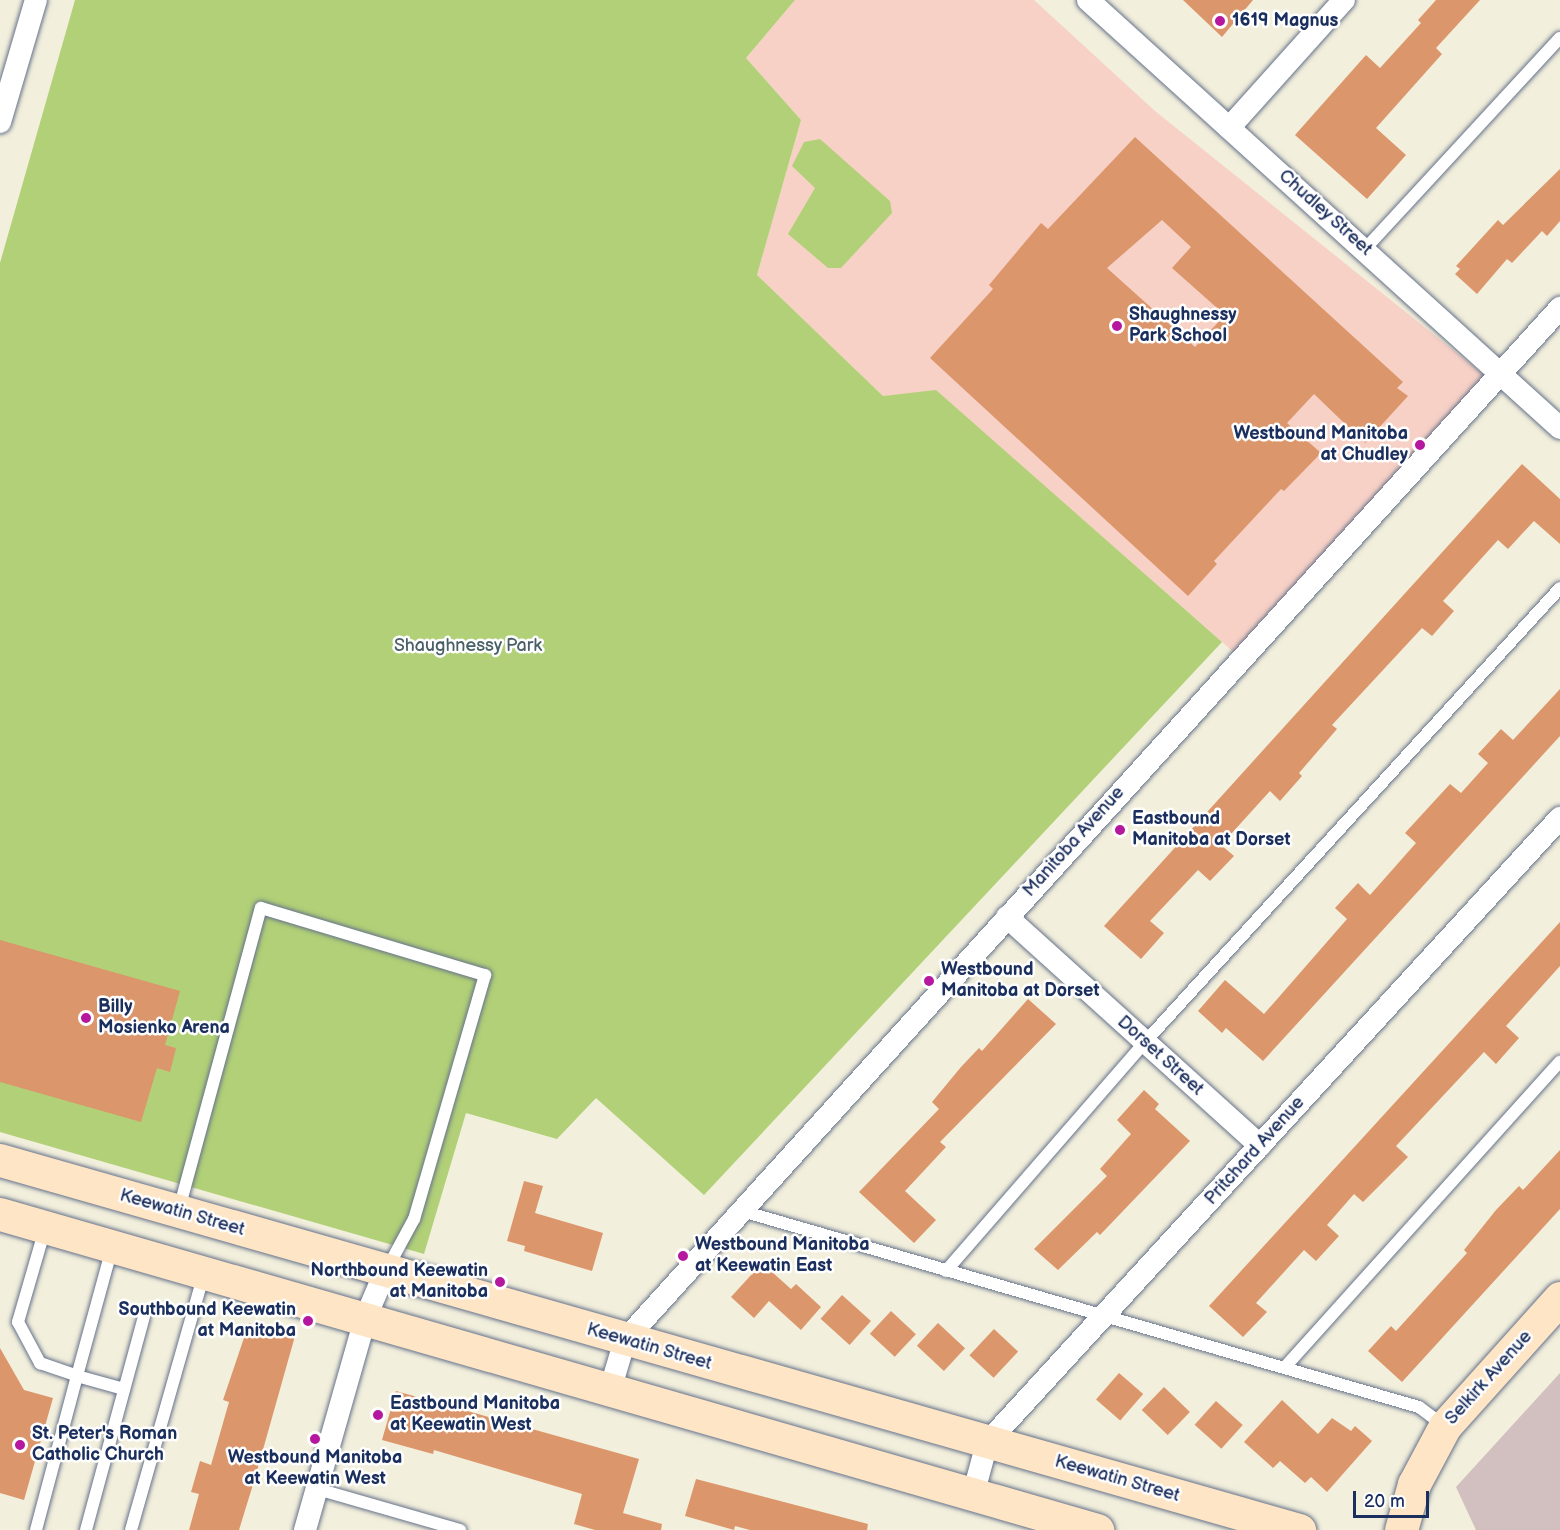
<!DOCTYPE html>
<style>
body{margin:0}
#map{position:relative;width:1560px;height:1530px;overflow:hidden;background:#f2efdc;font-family:"Balsamiq Sans",sans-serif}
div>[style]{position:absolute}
.built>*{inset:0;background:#f7d1c6}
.industrial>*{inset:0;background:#d2bfbf}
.green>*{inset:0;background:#b1d077}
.building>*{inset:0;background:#dc966b;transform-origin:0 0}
.roads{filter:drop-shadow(0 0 2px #66728a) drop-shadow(0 0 2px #66728a)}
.lane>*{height:12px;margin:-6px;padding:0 6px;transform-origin:6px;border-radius:6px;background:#fff}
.street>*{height:22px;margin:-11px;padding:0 11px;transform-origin:11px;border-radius:11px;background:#fff}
.secondary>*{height:33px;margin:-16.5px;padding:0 16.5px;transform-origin:16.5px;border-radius:16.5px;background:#fde5c5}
.dots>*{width:16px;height:16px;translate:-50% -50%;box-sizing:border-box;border:3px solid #fff;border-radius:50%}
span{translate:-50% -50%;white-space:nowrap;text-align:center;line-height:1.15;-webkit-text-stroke:5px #fff;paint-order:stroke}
.poi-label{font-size:18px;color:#1b2f5e;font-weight:700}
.left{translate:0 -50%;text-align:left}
.right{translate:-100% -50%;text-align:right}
.street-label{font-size:18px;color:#1b2f5e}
.park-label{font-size:18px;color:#485f66}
.scale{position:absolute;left:1353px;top:1491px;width:76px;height:27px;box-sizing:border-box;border:3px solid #1b2f5e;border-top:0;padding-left:8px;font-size:18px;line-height:21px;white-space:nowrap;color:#1b2f5e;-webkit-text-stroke:4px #fff;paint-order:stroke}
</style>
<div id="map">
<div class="built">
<i style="clip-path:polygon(795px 0,1034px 0,1155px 111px,1488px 378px,1237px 655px,936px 391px,883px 396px,757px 275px,801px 120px,746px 58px)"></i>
</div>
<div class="industrial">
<i style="clip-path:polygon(1560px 1373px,1560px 1530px,1476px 1530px,1456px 1487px)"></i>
</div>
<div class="green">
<i style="clip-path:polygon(75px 0,795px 0,746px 58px,801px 120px,757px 275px,883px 396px,936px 390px,1222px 642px,704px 1195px,596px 1098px,557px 1139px,466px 1113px,424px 1254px,0 1132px,0 263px)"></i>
<i style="clip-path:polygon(820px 139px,890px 201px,892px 213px,841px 268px,828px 268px,788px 234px,815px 188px,792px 166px,804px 142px)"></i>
</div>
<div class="building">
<i style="clip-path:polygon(1183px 0,1253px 0,1222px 37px)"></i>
<i style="clip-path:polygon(1436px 0,1480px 0,1436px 48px,1442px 54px,1376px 128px,1406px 155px,1367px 199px,1295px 135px,1366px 55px,1380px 68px,1421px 23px,1418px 20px)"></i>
<i style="clip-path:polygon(evenodd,1135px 137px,1403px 382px,1397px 388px,1408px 396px,1365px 443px,1314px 394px,1287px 423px,1321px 453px,1284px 491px,1281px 489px,1214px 561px,1217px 564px,1188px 596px,930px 358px,993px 289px,989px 285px,1041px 223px,1048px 229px,1135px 137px,1162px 220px,1191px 247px,1172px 268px,1225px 315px,1195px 347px,1107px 268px,1162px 220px)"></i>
<i style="clip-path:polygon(1560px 169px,1560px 221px,1547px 236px,1542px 231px,1512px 263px,1507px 259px,1477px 294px,1455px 274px,1460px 269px,1456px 266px,1498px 220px,1503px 225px)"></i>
<i style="clip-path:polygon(1522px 464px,1560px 499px,1560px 544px,1534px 521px,1508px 549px,1498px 540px,1443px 601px,1454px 611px,1432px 636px,1422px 628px,1332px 725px,1337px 729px,1299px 773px,1302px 776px,1280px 801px,1270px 791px,1221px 845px,1234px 856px,1210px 881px,1198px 870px,1150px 921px,1164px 933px,1141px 959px,1104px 926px)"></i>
<i style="clip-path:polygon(1560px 689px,1560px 736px,1263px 1061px,1226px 1028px,1222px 1033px,1198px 1011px,1225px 980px,1264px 1014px,1347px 919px,1335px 908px,1358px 883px,1370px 895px,1416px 843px,1405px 833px,1450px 784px,1461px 793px,1488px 763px,1478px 754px,1501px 729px,1513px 740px)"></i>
<i style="clip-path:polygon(1560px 922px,1560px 966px,1506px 1026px,1519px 1038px,1496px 1064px,1484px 1052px,1396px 1146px,1408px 1157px,1363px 1202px,1354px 1194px,1327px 1225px,1339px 1236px,1316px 1261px,1304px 1250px,1256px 1303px,1267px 1312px,1243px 1337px,1209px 1306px)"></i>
<i style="clip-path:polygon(0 940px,180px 991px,165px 1045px,176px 1048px,170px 1072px,157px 1068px,141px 1122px,0 1082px)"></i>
<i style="clip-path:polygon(1028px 999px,1056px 1024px,940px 1142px,946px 1147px,905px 1191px,936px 1220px,914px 1243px,859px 1192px,939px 1109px,932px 1102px,961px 1067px,979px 1048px,982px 1051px)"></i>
<i style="clip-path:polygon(1144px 1090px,1159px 1104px,1155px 1109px,1190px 1141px,1100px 1235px,1097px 1232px,1058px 1270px,1034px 1249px,1107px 1176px,1100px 1169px,1131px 1134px,1117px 1120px)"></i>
<i style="clip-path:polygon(1560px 1150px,1560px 1209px,1402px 1382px,1368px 1351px,1391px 1326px,1396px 1331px,1467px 1253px,1464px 1250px,1496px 1210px,1519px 1186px,1523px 1190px)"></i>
<i style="clip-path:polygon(524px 1181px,543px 1186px,535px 1213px,603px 1233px,592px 1271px,524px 1251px,525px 1246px,507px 1241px)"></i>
<i style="clip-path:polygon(762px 1263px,791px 1289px,796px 1284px,821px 1307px,801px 1330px,769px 1301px,754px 1318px,731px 1297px)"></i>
<i style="left:842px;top:1295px;width:39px;height:32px;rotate:42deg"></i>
<i style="left:891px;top:1311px;width:34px;height:31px;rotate:43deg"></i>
<i style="clip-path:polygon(249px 1323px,295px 1336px,255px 1478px,239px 1530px,189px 1530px,199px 1494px,191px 1492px,200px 1461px,211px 1465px,229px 1402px,223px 1400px)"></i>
<i style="left:938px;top:1323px;width:37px;height:31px;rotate:43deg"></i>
<i style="left:994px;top:1329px;width:33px;height:36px;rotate:43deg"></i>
<i style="clip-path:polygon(0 1348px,24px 1390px,53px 1398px,24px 1500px,0 1493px)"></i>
<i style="left:1119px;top:1373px;width:32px;height:35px;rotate:41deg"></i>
<i style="left:1164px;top:1387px;width:36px;height:32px;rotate:44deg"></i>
<i style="clip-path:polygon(396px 1391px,639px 1459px,623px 1513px,662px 1524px,661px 1530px,595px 1530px,574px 1524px,582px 1494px,434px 1450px,433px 1454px,382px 1440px)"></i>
<i style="clip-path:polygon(1282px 1400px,1318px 1434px,1332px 1418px,1351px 1431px,1355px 1426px,1372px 1441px,1327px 1492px,1311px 1477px,1305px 1483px,1280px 1461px,1273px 1468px,1244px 1442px)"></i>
<i style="left:1216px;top:1401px;width:36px;height:32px;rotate:42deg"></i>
<i style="clip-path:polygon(696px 1479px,868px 1524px,867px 1530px,750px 1530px,735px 1526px,734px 1530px,685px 1516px)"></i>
</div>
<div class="roads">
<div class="lane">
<i style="left:1365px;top:249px;width:287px;rotate:-47.3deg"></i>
<i style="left:179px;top:1209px;width:312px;rotate:-74.8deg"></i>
<i style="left:261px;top:908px;width:234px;rotate:16.7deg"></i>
<i style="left:485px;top:975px;width:254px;rotate:106.2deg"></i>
<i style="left:414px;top:1219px;width:57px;rotate:118.4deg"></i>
<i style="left:742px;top:1211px;width:705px;rotate:16.15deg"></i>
<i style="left:1419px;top:1407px;width:31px;rotate:37deg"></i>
<i style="left:45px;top:1229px;width:97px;rotate:106.2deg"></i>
<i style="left:18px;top:1322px;width:47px;rotate:61.8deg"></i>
<i style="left:40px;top:1363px;width:39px;rotate:19deg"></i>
<i style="left:77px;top:1376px;width:133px;rotate:-74.7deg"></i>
<i style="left:946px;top:1271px;width:303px;rotate:-49deg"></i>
<i style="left:1145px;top:1042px;width:615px;rotate:-47.57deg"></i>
<i style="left:1285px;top:1367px;width:411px;rotate:-48deg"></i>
<i style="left:317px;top:1489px;width:149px;rotate:16deg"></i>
<i style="left:36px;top:1530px;width:159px;rotate:-75.1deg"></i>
<i style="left:77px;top:1376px;width:49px;rotate:15.5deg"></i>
<i style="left:86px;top:1530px;width:221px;rotate:-74.8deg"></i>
<i style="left:131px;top:1530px;width:266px;rotate:-74.1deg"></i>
</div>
<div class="street">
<i style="left:1088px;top:0;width:637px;rotate:42.2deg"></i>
<i style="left:0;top:122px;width:127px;rotate:-73.6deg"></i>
<i style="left:1229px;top:128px;width:172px;rotate:-48.1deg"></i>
<i style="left:1007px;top:917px;width:341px;rotate:42.1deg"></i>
<i style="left:610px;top:1390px;width:52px;rotate:-73.3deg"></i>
<i style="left:625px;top:1340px;width:1393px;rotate:-47.82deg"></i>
<i style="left:973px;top:1495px;width:54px;rotate:-74.9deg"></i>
<i style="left:987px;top:1443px;width:848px;rotate:-47.49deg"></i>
<i style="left:305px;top:1530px;width:219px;rotate:-74.1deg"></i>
<i style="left:365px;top:1319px;width:51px;rotate:-66.9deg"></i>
</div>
<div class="secondary">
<i style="left:0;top:1160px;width:1351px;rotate:15.9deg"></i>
<i style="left:0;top:1214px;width:1142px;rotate:16.07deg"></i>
<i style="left:1401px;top:1530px;width:48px;rotate:-74.2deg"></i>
<i style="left:1414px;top:1484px;width:66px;rotate:-61.9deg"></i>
<i style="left:1445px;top:1426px;width:172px;rotate:-48.1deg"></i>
</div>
</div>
<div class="dots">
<i style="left:1220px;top:21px;background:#b5179e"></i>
<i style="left:1117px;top:326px;background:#b5179e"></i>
<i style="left:1420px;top:445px;background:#b5179e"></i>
<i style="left:1120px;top:830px;background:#b5179e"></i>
<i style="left:929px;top:981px;background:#b5179e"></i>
<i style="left:86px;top:1018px;background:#b5179e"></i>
<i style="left:683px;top:1256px;background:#b5179e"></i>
<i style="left:500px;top:1282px;background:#b5179e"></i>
<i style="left:308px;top:1321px;background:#b5179e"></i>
<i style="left:378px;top:1415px;background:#b5179e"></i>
<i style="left:315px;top:1439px;background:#b5179e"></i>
<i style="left:20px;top:1445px;background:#b5179e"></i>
</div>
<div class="poi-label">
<span class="left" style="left:1232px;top:21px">1619 Magnus</span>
<span class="left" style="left:1129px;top:326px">Shaughnessy<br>Park School</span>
<span class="right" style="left:1408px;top:445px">Westbound Manitoba<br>at Chudley</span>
<span class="left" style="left:1132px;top:830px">Eastbound<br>Manitoba at Dorset</span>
<span class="left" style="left:941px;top:981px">Westbound<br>Manitoba at Dorset</span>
<span class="left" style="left:98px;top:1018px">Billy<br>Mosienko Arena</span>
<span class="left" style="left:695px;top:1256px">Westbound Manitoba<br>at Keewatin East</span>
<span class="right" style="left:488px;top:1282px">Northbound Keewatin<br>at Manitoba</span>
<span class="right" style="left:296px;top:1321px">Southbound Keewatin<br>at Manitoba</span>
<span class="left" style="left:390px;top:1415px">Eastbound Manitoba<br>at Keewatin West</span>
<span class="left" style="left:32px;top:1445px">St. Peter's Roman<br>Catholic Church</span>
<span style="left:315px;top:1469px">Westbound Manitoba<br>at Keewatin West</span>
</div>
<div class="street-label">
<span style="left:1325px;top:213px;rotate:42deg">Chudley Street</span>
<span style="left:1074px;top:842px;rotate:-48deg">Manitoba Avenue</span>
<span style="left:1160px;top:1056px;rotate:42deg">Dorset Street</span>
<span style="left:1255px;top:1151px;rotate:-48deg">Pritchard Avenue</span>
<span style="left:182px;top:1213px;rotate:16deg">Keewatin Street</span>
<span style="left:649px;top:1347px;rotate:16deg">Keewatin Street</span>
<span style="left:1489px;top:1378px;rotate:-48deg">Selkirk Avenue</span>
<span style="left:1117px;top:1479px;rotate:16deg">Keewatin Street</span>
</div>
<div class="park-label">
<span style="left:468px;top:646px">Shaughnessy Park</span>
</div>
<div class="scale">20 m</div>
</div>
